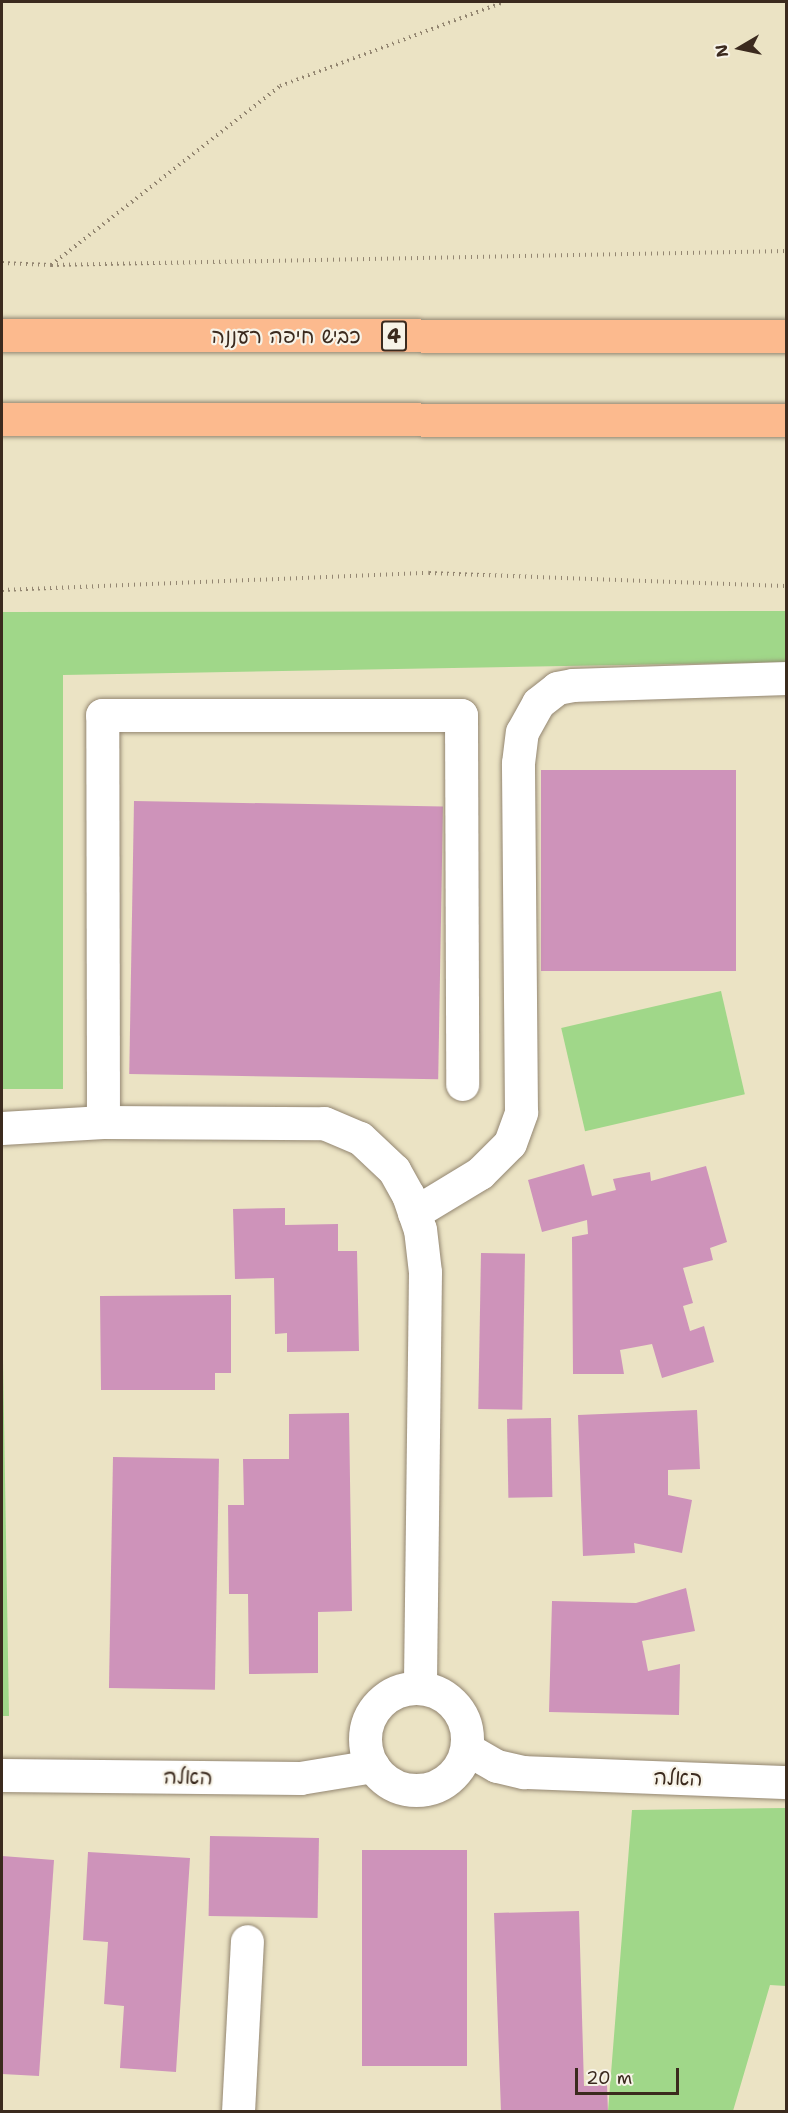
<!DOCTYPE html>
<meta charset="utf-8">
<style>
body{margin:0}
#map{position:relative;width:788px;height:2113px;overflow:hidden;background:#ebe3c4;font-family:"Shantell Sans","Playpen Sans Hebrew",sans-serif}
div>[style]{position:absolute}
.green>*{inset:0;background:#a0d789;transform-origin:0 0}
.building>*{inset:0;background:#ce93ba;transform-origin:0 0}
.path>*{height:4px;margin-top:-2px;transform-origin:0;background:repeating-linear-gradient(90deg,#938671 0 1.5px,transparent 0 6px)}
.roads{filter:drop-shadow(0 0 2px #938671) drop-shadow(0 0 2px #938671)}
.minor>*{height:33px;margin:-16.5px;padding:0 16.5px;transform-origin:16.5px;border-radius:16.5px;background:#fff}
.minor>.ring{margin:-16.5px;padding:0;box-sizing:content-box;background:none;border:33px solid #fff;border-radius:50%}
.highway>*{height:33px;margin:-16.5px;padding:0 16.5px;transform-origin:16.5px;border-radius:16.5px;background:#fcba8e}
span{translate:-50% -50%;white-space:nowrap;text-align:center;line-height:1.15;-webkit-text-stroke:4.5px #f7f3e8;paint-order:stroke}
.shield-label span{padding:2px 4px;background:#f7f3e8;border:2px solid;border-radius:4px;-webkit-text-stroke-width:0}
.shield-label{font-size:20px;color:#3b2a1e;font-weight:700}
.street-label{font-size:21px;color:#3b2a1e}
.frame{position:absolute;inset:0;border:3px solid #3b2a1e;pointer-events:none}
.north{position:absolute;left:710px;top:18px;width:60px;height:60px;-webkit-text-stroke:4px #f7f3e8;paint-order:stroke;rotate:261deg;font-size:16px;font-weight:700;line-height:24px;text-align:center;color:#3b2a1e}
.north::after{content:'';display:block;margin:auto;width:21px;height:27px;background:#3b2a1e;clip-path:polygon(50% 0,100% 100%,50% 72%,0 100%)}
.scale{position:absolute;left:575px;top:2068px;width:104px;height:27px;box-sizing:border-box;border:3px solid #3b2a1e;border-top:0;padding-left:8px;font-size:18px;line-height:21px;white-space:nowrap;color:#3b2a1e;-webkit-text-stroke:4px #f7f3e8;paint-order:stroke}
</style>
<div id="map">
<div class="green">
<i style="clip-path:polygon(786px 611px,786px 662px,63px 675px,63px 1089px,2px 1089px,2px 612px)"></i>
<i style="left:721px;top:991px;width:106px;height:164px;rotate:77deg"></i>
<i style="clip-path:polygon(2px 1299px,9px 1716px,2px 1716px)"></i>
<i style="clip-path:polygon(786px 1808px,786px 1986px,770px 1985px,733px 2111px,608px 2111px,632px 1810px)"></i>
</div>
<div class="building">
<i style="left:541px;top:770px;width:195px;height:201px"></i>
<i style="left:134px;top:801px;width:309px;height:273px;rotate:1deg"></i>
<i style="clip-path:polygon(584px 1164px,592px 1196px,616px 1190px,613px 1179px,650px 1172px,651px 1181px,706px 1166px,727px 1242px,710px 1248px,713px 1260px,683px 1268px,693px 1303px,683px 1306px,690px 1331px,704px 1326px,714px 1362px,662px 1378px,652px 1344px,620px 1350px,624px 1374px,573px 1374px,572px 1237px,588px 1234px,587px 1220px,542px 1232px,528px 1180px)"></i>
<i style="clip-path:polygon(285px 1208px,285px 1225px,338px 1224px,338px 1251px,357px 1251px,359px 1351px,287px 1352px,287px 1333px,275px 1334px,274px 1278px,235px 1279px,233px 1209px)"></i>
<i style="left:481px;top:1253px;width:44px;height:156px;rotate:1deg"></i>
<i style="clip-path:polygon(231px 1295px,231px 1373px,215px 1373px,215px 1390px,101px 1390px,100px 1296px)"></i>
<i style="clip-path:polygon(697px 1410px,700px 1469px,668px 1470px,668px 1495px,692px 1500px,682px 1553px,634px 1543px,635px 1553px,583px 1556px,578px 1415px)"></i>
<i style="clip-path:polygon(349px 1413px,352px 1611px,318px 1612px,318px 1673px,249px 1674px,248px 1594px,229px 1594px,228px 1505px,244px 1505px,243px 1459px,289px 1459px,289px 1414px)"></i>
<i style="left:551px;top:1418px;width:79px;height:44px;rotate:89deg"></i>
<i style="left:113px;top:1457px;width:106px;height:231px;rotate:1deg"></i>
<i style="clip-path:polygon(686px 1588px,695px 1631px,642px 1641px,648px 1671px,680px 1664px,679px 1715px,549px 1712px,552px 1601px,636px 1603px)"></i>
<i style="left:210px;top:1836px;width:109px;height:80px;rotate:1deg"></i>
<i style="left:362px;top:1850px;width:105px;height:216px"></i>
<i style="clip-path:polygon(88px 1852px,190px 1858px,176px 2072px,120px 2068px,124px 2006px,104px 2004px,108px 1942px,83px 1940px)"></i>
<i style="clip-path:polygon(2px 1856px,54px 1860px,39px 2076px,2px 2074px)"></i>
<i style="clip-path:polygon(579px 1911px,584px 2086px,607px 2085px,608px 2112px,501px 2112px,494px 1913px)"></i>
</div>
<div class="path">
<i style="left:2px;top:263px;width:49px;rotate:2.3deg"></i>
<i style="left:51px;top:265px;width:291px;rotate:-38deg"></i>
<i style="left:280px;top:86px;width:238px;rotate:-20.6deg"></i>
<i style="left:51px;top:265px;width:735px;rotate:-1.09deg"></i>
<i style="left:2px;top:590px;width:427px;rotate:-2.3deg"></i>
<i style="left:429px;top:573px;width:357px;rotate:2.1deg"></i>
</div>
<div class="roads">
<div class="minor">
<i style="left:103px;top:1122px;width:407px;rotate:-90.1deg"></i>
<i style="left:102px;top:715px;width:359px"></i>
<i style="left:461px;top:715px;width:369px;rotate:89.8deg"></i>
<i style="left:2px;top:1128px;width:101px;rotate:-3.4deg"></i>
<i style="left:103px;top:1122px;width:221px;rotate:0.3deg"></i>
<i style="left:324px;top:1123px;width:39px;rotate:23deg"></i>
<i style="left:360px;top:1138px;width:47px;rotate:43.3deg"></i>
<i style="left:394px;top:1170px;width:29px;rotate:61deg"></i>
<i style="left:408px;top:1195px;width:36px;rotate:71deg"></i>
<i style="left:420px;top:1229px;width:43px;rotate:83.4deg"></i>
<i style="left:425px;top:1272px;width:416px;rotate:90.7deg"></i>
<i style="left:414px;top:1213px;width:77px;rotate:-31.2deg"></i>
<i style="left:480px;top:1173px;width:42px;rotate:-45deg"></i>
<i style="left:510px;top:1143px;width:33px;rotate:-70deg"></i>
<i style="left:521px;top:1112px;width:349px;rotate:-90.5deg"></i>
<i style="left:518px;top:763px;width:31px;rotate:-83deg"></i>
<i style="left:522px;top:732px;width:33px;rotate:-61deg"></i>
<i style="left:538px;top:703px;width:24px;rotate:-38deg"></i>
<i style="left:557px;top:688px;width:16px;rotate:-11deg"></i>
<i style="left:573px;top:685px;width:213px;rotate:-1.9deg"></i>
<i class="ring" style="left:365px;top:1688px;width:69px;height:69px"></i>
<i style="left:467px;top:1749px;width:34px;rotate:30deg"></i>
<i style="left:497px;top:1766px;width:28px;rotate:13deg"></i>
<i style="left:524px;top:1772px;width:262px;rotate:2.2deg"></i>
<i style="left:2px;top:1775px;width:298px;rotate:0.6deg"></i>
<i style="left:300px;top:1778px;width:74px;rotate:-9.3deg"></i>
<i style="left:238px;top:2112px;width:171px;rotate:-87deg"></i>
</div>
<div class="highway">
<i style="left:2px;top:335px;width:784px;rotate:0.07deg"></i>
<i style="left:2px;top:419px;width:784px;rotate:0.07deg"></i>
</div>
</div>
<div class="shield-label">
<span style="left:394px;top:336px">4</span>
</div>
<div class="street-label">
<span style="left:286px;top:336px">כביש חיפה רעננה</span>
<span style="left:188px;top:1777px;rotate:1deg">האלה</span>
<span style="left:678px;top:1778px;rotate:2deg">האלה</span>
</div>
<div class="frame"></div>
<div class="north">N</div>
<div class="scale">20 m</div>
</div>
